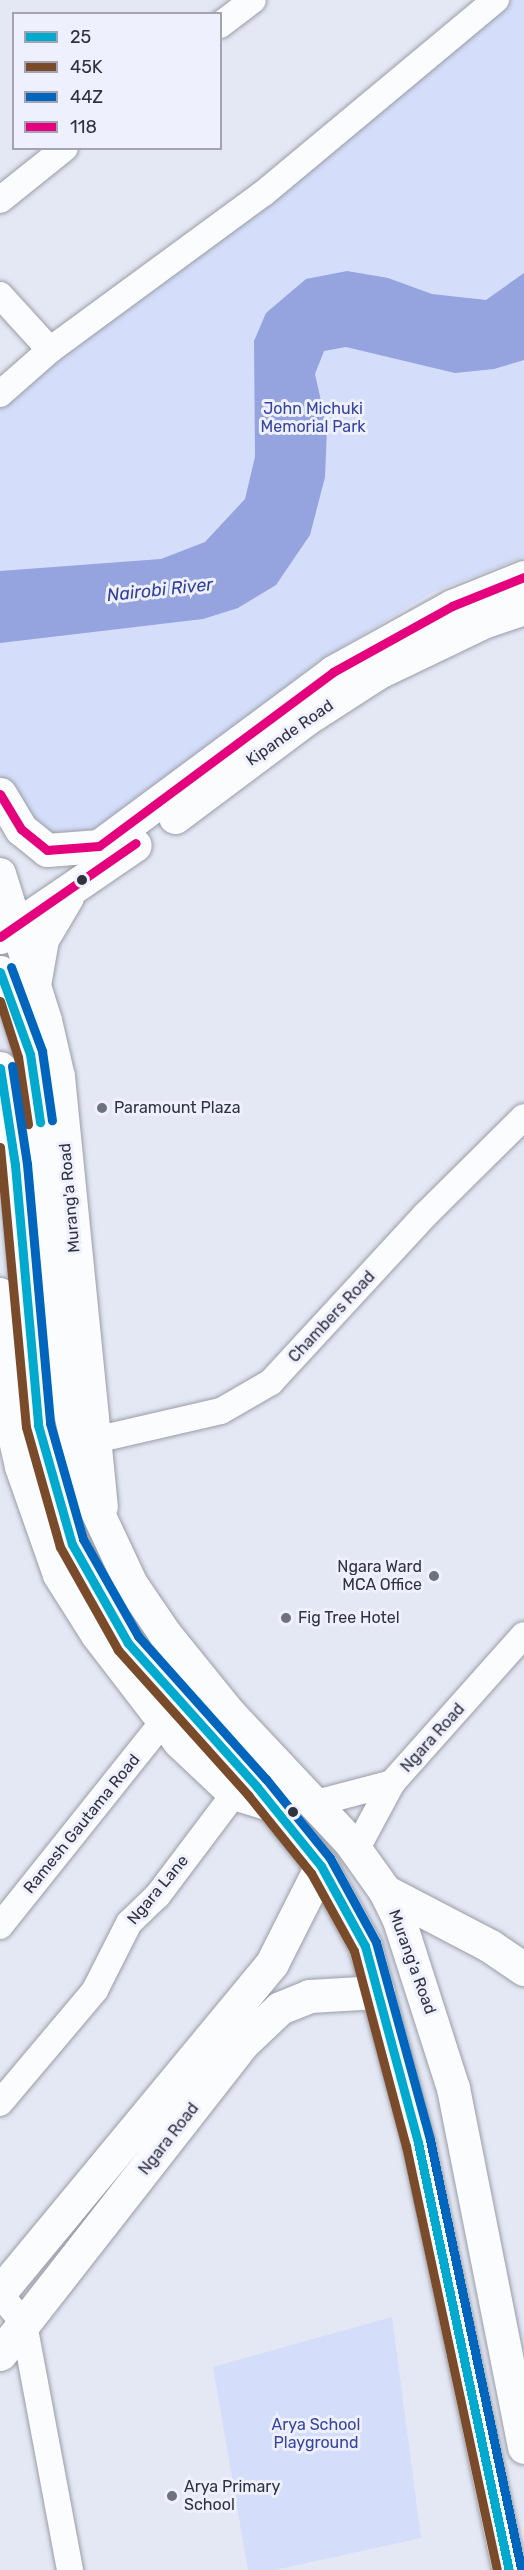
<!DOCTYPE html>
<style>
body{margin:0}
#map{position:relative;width:524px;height:2570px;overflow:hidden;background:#e4e8f4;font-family:Rubik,sans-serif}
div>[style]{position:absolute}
.green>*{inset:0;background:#d4ddf9}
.water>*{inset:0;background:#95a3de}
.roads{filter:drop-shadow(0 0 2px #9a9da7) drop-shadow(0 0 2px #9a9da7)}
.minor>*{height:26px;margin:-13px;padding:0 13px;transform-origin:13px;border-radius:13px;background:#fbfcfd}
.tertiary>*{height:32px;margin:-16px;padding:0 16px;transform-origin:16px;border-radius:16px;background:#fbfcfd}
.secondary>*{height:33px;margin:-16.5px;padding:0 16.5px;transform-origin:16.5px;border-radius:16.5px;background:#fbfcfd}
.primary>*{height:33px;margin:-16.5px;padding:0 16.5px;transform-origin:16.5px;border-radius:16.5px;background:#fbfcfd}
.trunk>*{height:33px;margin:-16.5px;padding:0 16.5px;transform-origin:16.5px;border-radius:16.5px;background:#fbfcfd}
.bus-1>*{height:9px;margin:-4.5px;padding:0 4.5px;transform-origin:4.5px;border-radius:4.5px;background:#00a9ce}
.bus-2>*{height:9px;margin:-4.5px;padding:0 4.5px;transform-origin:4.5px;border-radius:4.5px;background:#7a4b2a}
.bus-3>*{height:9px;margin:-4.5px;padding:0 4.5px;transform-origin:4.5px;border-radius:4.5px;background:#0065bd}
.bus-4>*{height:9px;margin:-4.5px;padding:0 4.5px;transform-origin:4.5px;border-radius:4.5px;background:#e5007d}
.dots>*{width:16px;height:16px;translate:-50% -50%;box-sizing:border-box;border:3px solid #eef1fd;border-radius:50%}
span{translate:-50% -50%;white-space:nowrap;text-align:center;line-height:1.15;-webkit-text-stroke:6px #eef1fd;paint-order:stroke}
.park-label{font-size:16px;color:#3745a1}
.street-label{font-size:16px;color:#2f333e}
.poi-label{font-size:16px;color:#2f333e}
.left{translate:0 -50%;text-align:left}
.right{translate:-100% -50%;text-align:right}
.water-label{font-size:18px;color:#33419d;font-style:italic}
.legend{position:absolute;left:12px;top:12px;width:210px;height:138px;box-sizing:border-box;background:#eef1fd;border:2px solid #a2a5b1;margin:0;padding:8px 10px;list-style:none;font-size:18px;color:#2f333e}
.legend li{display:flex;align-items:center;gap:12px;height:30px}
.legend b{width:30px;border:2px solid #a2a5b1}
</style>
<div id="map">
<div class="green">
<i style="clip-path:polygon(498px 0,524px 0,524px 557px,431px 593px,317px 662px,109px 830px,71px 841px,21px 829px,0 775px,0 392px)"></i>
<i style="clip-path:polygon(392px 2317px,421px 2538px,275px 2570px,248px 2570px,213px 2367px)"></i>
</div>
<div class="water">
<i style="clip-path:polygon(347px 271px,388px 278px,432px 294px,486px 300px,524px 273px,524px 360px,494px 369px,455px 373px,346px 347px,324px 351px,315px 374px,327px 428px,325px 477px,310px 535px,276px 585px,238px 608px,203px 619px,0 643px,0 571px,161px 559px,205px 542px,245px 499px,255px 457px,254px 341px,266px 313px,306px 279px)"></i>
</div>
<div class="roads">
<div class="minor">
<i style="left:220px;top:25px;width:41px;rotate:-37.1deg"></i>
<i style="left:0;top:200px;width:83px;rotate:-38.7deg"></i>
<i style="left:0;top:295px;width:74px;rotate:47.7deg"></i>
<i style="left:50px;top:350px;width:265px;rotate:-36.3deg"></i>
<i style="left:264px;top:193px;width:302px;rotate:-39.8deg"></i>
<i style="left:0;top:394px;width:67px;rotate:-41.3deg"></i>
<i style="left:95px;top:1440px;width:129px;rotate:-13deg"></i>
<i style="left:221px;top:1411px;width:58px;rotate:-30.1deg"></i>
<i style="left:271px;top:1382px;width:227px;rotate:-47.3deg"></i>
<i style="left:425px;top:1215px;width:139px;rotate:-44.7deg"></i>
<i style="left:316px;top:1803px;width:79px;rotate:-14.7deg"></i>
<i style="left:356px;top:1850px;width:76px;rotate:-61.8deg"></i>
<i style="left:392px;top:1783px;width:198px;rotate:-48.3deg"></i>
<i style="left:0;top:1926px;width:261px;rotate:-51.4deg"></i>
<i style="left:0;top:2103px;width:148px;rotate:-49.9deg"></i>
<i style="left:95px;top:1990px;width:75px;rotate:-63.1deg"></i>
<i style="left:129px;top:1923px;width:40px;rotate:-44deg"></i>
<i style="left:158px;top:1895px;width:126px;rotate:-53deg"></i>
<i style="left:0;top:2294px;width:38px;rotate:51deg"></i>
<i style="left:24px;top:2324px;width:250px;rotate:79.4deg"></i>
</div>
<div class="tertiary">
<i style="left:0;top:874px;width:154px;rotate:72.6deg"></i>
<i style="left:46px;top:1021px;width:57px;rotate:76.9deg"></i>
<i style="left:59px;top:1077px;width:432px;rotate:84.3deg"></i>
<i style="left:0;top:1294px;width:124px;rotate:85.4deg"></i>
<i style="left:10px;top:1418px;width:50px;rotate:77.3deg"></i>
<i style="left:21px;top:1467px;width:114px;rotate:70.6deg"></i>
<i style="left:59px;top:1575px;width:71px;rotate:57.7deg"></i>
<i style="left:97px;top:1635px;width:135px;rotate:52.5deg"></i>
<i style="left:179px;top:1742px;width:76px;rotate:43.4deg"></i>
<i style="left:234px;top:1794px;width:41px;rotate:17.1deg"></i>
</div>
<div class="secondary">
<i style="left:0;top:794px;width:41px;rotate:59deg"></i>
<i style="left:21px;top:829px;width:33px;rotate:39deg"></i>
<i style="left:47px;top:850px;width:52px;rotate:-4.4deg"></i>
<i style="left:99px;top:846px;width:292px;rotate:-36.6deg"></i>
<i style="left:333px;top:672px;width:136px;rotate:-29deg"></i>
<i style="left:452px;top:606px;width:78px;rotate:-21.9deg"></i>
<i style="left:175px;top:817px;width:164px;rotate:-36.8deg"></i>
<i style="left:306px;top:719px;width:85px;rotate:-32.9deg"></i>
<i style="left:377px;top:673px;width:118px;rotate:-25.7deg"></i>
<i style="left:483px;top:622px;width:43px;rotate:-18.9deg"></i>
<i style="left:0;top:937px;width:163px;rotate:-34.3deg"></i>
<i style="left:34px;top:985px;width:47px;rotate:-80.1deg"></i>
<i style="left:42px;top:939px;width:49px;rotate:-59.2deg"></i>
<i style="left:0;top:2292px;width:427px;rotate:-50.4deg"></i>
<i style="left:272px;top:1963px;width:109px;rotate:-63.2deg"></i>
<i style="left:0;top:2354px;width:393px;rotate:-52deg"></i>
<i style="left:242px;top:2044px;width:52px;rotate:-43.5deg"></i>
<i style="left:280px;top:2008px;width:31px;rotate:-22deg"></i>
<i style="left:309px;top:1996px;width:69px;rotate:-3.3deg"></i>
</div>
<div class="primary">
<i style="left:385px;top:1891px;width:119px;rotate:27.6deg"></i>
<i style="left:490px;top:1946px;width:41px;rotate:34.1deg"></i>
</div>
<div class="trunk">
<i style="left:0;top:972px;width:34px;rotate:66deg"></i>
<i style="left:14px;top:1003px;width:53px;rotate:72.6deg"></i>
<i style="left:30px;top:1054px;width:99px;rotate:81.9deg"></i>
<i style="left:44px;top:1152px;width:234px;rotate:85.1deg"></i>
<i style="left:64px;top:1385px;width:107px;rotate:77.6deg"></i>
<i style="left:87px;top:1490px;width:104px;rotate:64.9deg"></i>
<i style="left:131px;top:1584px;width:60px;rotate:55.8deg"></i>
<i style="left:165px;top:1634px;width:102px;rotate:51deg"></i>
<i style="left:229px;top:1713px;width:177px;rotate:46.8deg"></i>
<i style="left:350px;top:1842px;width:60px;rotate:54.5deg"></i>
<i style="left:385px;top:1891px;width:32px;rotate:64deg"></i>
<i style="left:399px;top:1920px;width:176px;rotate:72.2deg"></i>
<i style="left:453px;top:2088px;width:366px;rotate:78.8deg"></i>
<i style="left:0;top:1068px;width:98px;rotate:81.2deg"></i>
<i style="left:15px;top:1165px;width:261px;rotate:84.9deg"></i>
<i style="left:38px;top:1425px;width:124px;rotate:74.1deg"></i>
<i style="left:72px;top:1544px;width:114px;rotate:60.5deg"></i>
<i style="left:128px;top:1643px;width:193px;rotate:48.1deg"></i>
<i style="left:257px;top:1787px;width:102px;rotate:51deg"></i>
<i style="left:321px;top:1866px;width:91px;rotate:61.2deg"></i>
<i style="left:365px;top:1946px;width:204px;rotate:74.9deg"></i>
<i style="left:418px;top:2143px;width:437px;rotate:78deg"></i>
</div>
</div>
<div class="bus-1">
<i style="left:0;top:972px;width:87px;rotate:69.9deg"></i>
<i style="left:30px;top:1054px;width:69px;rotate:81.6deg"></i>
<i style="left:0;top:1068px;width:98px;rotate:81.2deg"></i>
<i style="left:15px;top:1165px;width:261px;rotate:84.9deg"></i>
<i style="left:38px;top:1425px;width:124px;rotate:74.1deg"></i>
<i style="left:72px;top:1544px;width:114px;rotate:60.5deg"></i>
<i style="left:128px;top:1643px;width:193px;rotate:48.1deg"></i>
<i style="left:257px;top:1787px;width:102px;rotate:51deg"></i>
<i style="left:321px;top:1866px;width:91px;rotate:61.2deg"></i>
<i style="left:365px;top:1946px;width:204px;rotate:74.9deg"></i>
<i style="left:418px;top:2143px;width:437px;rotate:78deg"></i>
</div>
<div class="bus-2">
<i style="left:0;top:1001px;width:59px;rotate:72.2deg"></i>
<i style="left:18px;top:1057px;width:68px;rotate:81.5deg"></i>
<i style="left:0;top:1147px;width:281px;rotate:84.7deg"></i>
<i style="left:26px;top:1427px;width:125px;rotate:74.2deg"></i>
<i style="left:60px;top:1547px;width:118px;rotate:60.6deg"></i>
<i style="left:118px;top:1650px;width:195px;rotate:48.1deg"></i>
<i style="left:248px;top:1795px;width:100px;rotate:51.1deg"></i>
<i style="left:311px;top:1873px;width:89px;rotate:61.1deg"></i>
<i style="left:354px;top:1951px;width:202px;rotate:75.1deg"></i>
<i style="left:406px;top:2146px;width:434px;rotate:77.9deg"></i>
</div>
<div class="bus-3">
<i style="left:11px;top:967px;width:90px;rotate:69.7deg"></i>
<i style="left:42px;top:1051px;width:70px;rotate:81.8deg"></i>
<i style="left:12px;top:1066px;width:99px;rotate:81.3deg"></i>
<i style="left:27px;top:1164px;width:260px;rotate:84.9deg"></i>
<i style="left:50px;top:1423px;width:121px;rotate:74.1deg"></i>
<i style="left:83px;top:1539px;width:112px;rotate:60.4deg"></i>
<i style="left:138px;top:1636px;width:192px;rotate:48.2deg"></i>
<i style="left:266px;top:1779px;width:102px;rotate:51deg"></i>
<i style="left:330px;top:1858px;width:96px;rotate:61.3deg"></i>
<i style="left:376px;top:1942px;width:205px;rotate:74.7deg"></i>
<i style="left:430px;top:2140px;width:437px;rotate:78deg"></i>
</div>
<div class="bus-4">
<i style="left:0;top:794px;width:41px;rotate:59deg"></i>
<i style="left:21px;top:829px;width:33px;rotate:39deg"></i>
<i style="left:47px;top:850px;width:52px;rotate:-4.4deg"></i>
<i style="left:99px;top:846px;width:292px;rotate:-36.6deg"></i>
<i style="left:333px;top:672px;width:136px;rotate:-29deg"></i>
<i style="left:452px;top:606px;width:78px;rotate:-21.9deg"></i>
<i style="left:0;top:937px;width:165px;rotate:-34.7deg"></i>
</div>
<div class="dots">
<i style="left:82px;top:880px;background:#2f333e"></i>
<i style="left:102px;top:1108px;background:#6e727e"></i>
<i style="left:434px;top:1576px;background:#6e727e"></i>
<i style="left:286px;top:1618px;background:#6e727e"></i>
<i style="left:293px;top:1812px;background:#2f333e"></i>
<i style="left:172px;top:2496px;background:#6e727e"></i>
</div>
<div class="park-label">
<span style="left:313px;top:418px">John Michuki<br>Memorial Park</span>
<span style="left:316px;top:2434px">Arya School<br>Playground</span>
</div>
<div class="street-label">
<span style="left:290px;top:733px;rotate:-35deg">Kipande Road</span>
<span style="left:70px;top:1198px;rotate:-95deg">Murang'a Road</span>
<span style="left:332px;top:1317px;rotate:-47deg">Chambers Road</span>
<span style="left:433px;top:1738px;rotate:-48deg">Ngara Road</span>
<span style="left:82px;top:1824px;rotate:-51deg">Ramesh Gautama Road</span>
<span style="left:158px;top:1890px;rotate:-50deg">Ngara Lane</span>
<span style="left:412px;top:1962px;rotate:70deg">Murang'a Road</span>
<span style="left:169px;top:2139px;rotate:-52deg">Ngara Road</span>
</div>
<div class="poi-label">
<span class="left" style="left:114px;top:1108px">Paramount Plaza</span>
<span class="right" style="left:422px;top:1576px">Ngara Ward<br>MCA Office</span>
<span class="left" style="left:298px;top:1618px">Fig Tree Hotel</span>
<span class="left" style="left:184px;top:2496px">Arya Primary<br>School</span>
</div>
<div class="water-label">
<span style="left:160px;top:590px;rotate:-6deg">Nairobi River</span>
</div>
<ul class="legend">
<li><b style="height:8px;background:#00a9ce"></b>25</li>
<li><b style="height:8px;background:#7a4b2a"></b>45K</li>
<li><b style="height:8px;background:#0065bd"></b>44Z</li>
<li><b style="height:8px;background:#e5007d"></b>118</li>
</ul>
</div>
